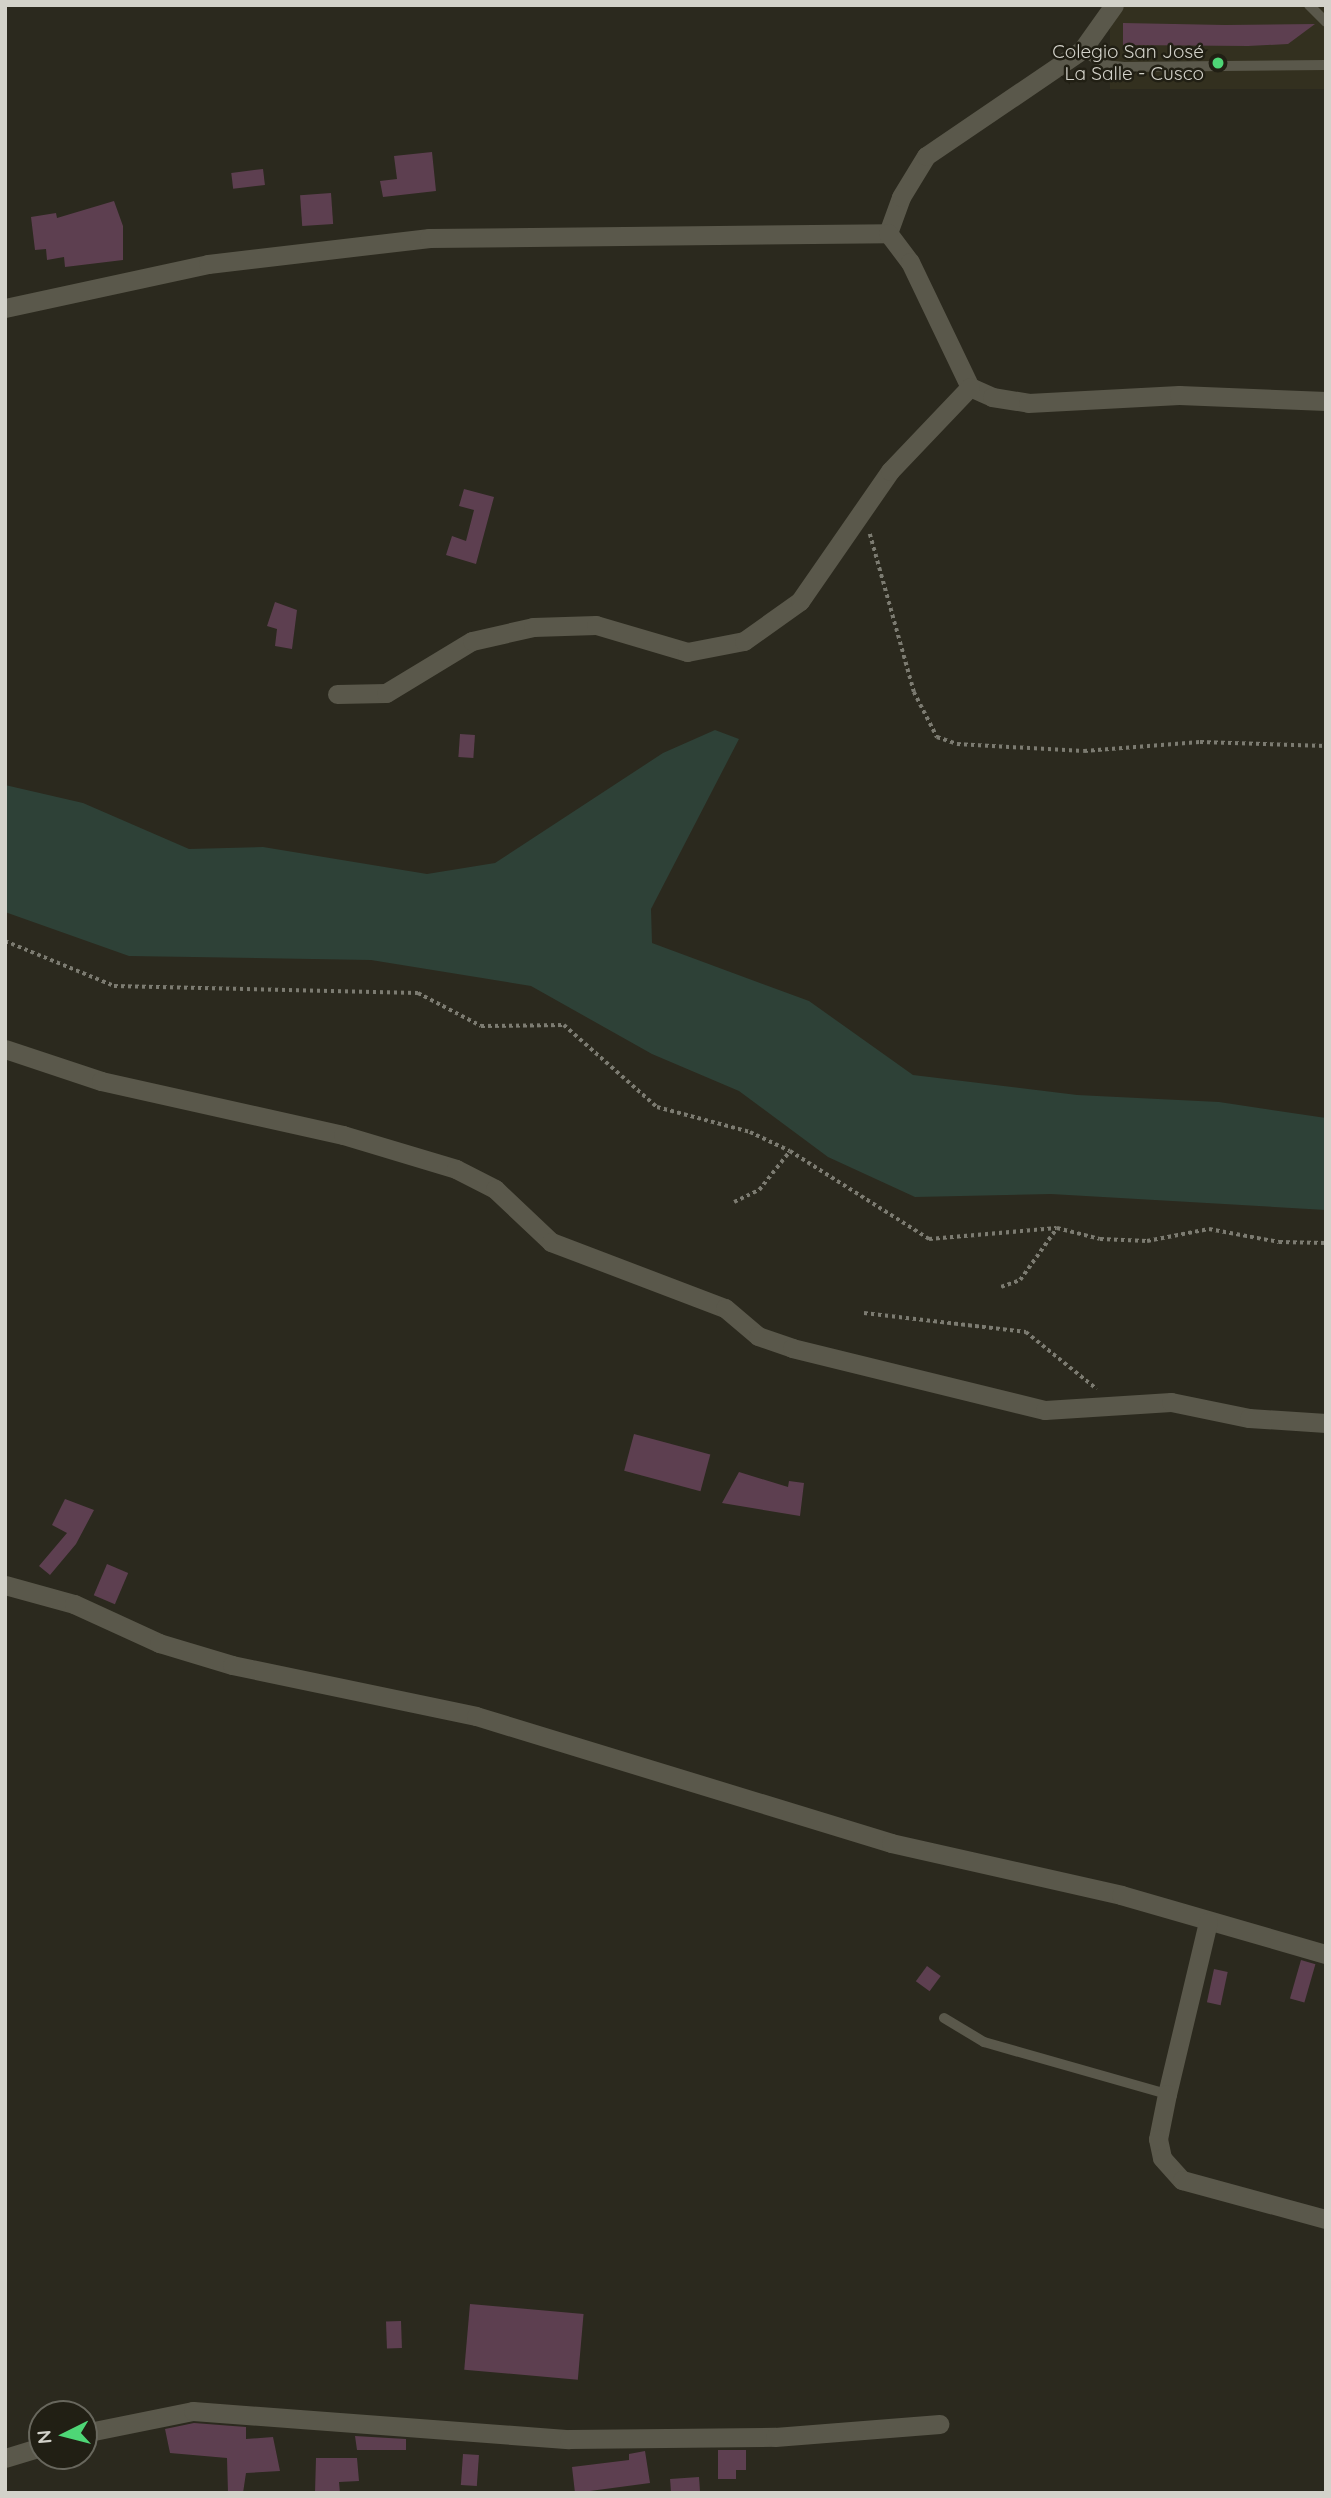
<!DOCTYPE html>
<meta charset="utf-8">
<style>
body{margin:0}
#map{position:relative;width:1331px;height:2498px;overflow:hidden;background:#2b291e;font-family:Quicksand,sans-serif}
div>[style]{position:absolute}
.built>*{inset:0;background:#33301f;transform-origin:0 0}
.green>*{inset:0;background:#2e4137}
.building>*{inset:0;background:#5d3f50;transform-origin:0 0}
.path>*{height:3.5px;margin-top:-1.75px;transform-origin:0;background:repeating-linear-gradient(90deg,#7c7b71 0 3.5px,transparent 0 7px)}
.lane>*{height:10px;margin:-5px;padding:0 5px;transform-origin:5px;border-radius:5px;background:#5a584b}
.street>*{height:19px;margin:-9.5px;padding:0 9.5px;transform-origin:9.5px;border-radius:9.5px;background:#5a584b}
.dots>*{width:19px;height:19px;translate:-50% -50%;box-sizing:border-box;border:4px solid #211f14;border-radius:50%}
span{translate:-50% -50%;white-space:nowrap;text-align:center;line-height:1.15;-webkit-text-stroke:5px #211f14;paint-order:stroke}
.poi-label{font-size:19px;color:#d3d2ca}
.right{translate:-100% -50%;text-align:right}
.frame{position:absolute;inset:0;border:7px solid #d3d2ca;pointer-events:none}
.north{position:absolute;left:28px;top:2400px;width:70px;height:70px;box-sizing:border-box;background:#211f14;border:2px solid #68675d;border-radius:50%;rotate:264deg;font-size:19px;font-weight:700;line-height:28px;text-align:center;color:#d3d2ca}
.north::after{content:'';display:block;margin:auto;width:24px;height:32px;background:#4ed676;clip-path:polygon(50% 0,100% 100%,50% 72%,0 100%)}
</style>
<div id="map">
<div class="built">
<i style="left:1110px;top:5px;width:216px;height:84px"></i>
</div>
<div class="green">
<i style="clip-path:polygon(715px 730px,739px 739px,651px 909px,652px 943px,809px 1001px,913px 1075px,1077px 1095px,1219px 1102px,1326px 1118px,1326px 1210px,1051px 1194px,915px 1197px,828px 1157px,739px 1091px,652px 1054px,531px 986px,371px 960px,129px 956px,5px 912px,5px 785px,83px 803px,189px 849px,263px 847px,427px 874px,495px 863px,663px 753px)"></i>
</div>
<div class="building">
<i style="clip-path:polygon(1123px 23px,1225px 25px,1315px 24px,1288px 44px,1248px 46px,1123px 45px)"></i>
<i style="clip-path:polygon(432px 152px,436px 191px,383px 197px,380px 181px,397px 179px,394px 156px)"></i>
<i style="left:263px;top:169px;width:16px;height:32px;rotate:83deg"></i>
<i style="left:331px;top:193px;width:31px;height:31px;rotate:86deg"></i>
<i style="clip-path:polygon(114px 201px,123px 226px,123px 260px,65px 267px,64px 257px,47px 260px,46px 249px,35px 250px,31px 217px,56px 213px,57px 218px)"></i>
<i style="clip-path:polygon(464px 489px,494px 497px,476px 564px,446px 555px,452px 536px,466px 541px,474px 510px,459px 506px)"></i>
<i style="clip-path:polygon(275px 602px,297px 610px,292px 649px,275px 646px,277px 629px,267px 626px)"></i>
<i style="left:460px;top:734px;width:15px;height:23px;rotate:4deg"></i>
<i style="left:634px;top:1434px;width:79px;height:38px;rotate:15deg"></i>
<i style="clip-path:polygon(739px 1472px,788px 1487px,789px 1481px,804px 1483px,800px 1516px,722px 1503px)"></i>
<i style="clip-path:polygon(65px 1499px,94px 1510px,76px 1544px,50px 1575px,39px 1566px,67px 1533px,52px 1525px)"></i>
<i style="left:107px;top:1564px;width:23px;height:34px;rotate:23deg"></i>
<i style="left:1301px;top:1960px;width:15px;height:40px;rotate:16deg"></i>
<i style="left:927px;top:1966px;width:17px;height:19px;rotate:36deg"></i>
<i style="left:1214px;top:1969px;width:14px;height:34px;rotate:12deg"></i>
<i style="left:470px;top:2304px;width:114px;height:66px;rotate:5deg"></i>
<i style="left:401px;top:2321px;width:27px;height:15px;rotate:88deg"></i>
<i style="clip-path:polygon(194px 2423px,246px 2427px,246px 2439px,273px 2437px,280px 2471px,246px 2473px,243px 2493px,228px 2493px,227px 2458px,170px 2453px,165px 2429px)"></i>
<i style="clip-path:polygon(355px 2436px,406px 2439px,406px 2450px,357px 2450px)"></i>
<i style="clip-path:polygon(718px 2450px,746px 2450px,746px 2470px,736px 2470px,736px 2479px,718px 2479px)"></i>
<i style="clip-path:polygon(645px 2451px,650px 2483px,575px 2493px,572px 2467px,629px 2460px,629px 2454px)"></i>
<i style="left:463px;top:2454px;width:16px;height:31px;rotate:4deg"></i>
<i style="clip-path:polygon(316px 2458px,357px 2458px,359px 2481px,339px 2482px,340px 2493px,315px 2493px)"></i>
<i style="left:699px;top:2477px;width:16px;height:29px;rotate:86deg"></i>
</div>
<div class="path">
<i style="left:870px;top:534px;width:164px;rotate:74.4deg"></i>
<i style="left:914px;top:692px;width:51px;rotate:62.9deg"></i>
<i style="left:937px;top:737px;width:21px;rotate:19deg"></i>
<i style="left:957px;top:744px;width:127px;rotate:3.2deg"></i>
<i style="left:1084px;top:751px;width:116px;rotate:-4.4deg"></i>
<i style="left:1200px;top:742px;width:126px;rotate:1.8deg"></i>
<i style="left:5px;top:941px;width:118px;rotate:22.4deg"></i>
<i style="left:114px;top:986px;width:304px;rotate:1.3deg"></i>
<i style="left:418px;top:993px;width:71px;rotate:27.6deg"></i>
<i style="left:481px;top:1026px;width:83px;rotate:-0.7deg"></i>
<i style="left:564px;top:1025px;width:124px;rotate:41.4deg"></i>
<i style="left:657px;top:1107px;width:96px;rotate:15deg"></i>
<i style="left:750px;top:1132px;width:44px;rotate:25.4deg"></i>
<i style="left:790px;top:1151px;width:165px;rotate:32.3deg"></i>
<i style="left:929px;top:1239px;width:128px;rotate:-4.9deg"></i>
<i style="left:1057px;top:1228px;width:44px;rotate:14.3deg"></i>
<i style="left:1100px;top:1239px;width:47px;rotate:2.4deg"></i>
<i style="left:1147px;top:1241px;width:63px;rotate:-11deg"></i>
<i style="left:1209px;top:1229px;width:71px;rotate:10.5deg"></i>
<i style="left:1279px;top:1242px;width:47px;rotate:1.2deg"></i>
<i style="left:734px;top:1202px;width:28px;rotate:-26deg"></i>
<i style="left:759px;top:1190px;width:50px;rotate:-51.5deg"></i>
<i style="left:1001px;top:1287px;width:20px;rotate:-20deg"></i>
<i style="left:1020px;top:1280px;width:64px;rotate:-54.6deg"></i>
<i style="left:864px;top:1313px;width:163px;rotate:6.7deg"></i>
<i style="left:1026px;top:1332px;width:91px;rotate:38.8deg"></i>
</div>
<div class="lane">
<i style="left:1309px;top:5px;width:24px;rotate:45deg"></i>
<i style="left:1082px;top:50px;width:27px;rotate:33deg"></i>
<i style="left:1105px;top:65px;width:19px;rotate:6deg"></i>
<i style="left:1124px;top:67px;width:202px;rotate:-0.6deg"></i>
<i style="left:944px;top:2018px;width:47px;rotate:31deg"></i>
<i style="left:984px;top:2042px;width:190px;rotate:15.9deg"></i>
</div>
<div class="street">
<i style="left:888px;top:233px;width:38px;rotate:-70deg"></i>
<i style="left:901px;top:197px;width:48px;rotate:-58.6deg"></i>
<i style="left:926px;top:156px;width:189px;rotate:-34.2deg"></i>
<i style="left:1082px;top:50px;width:55px;rotate:-54.6deg"></i>
<i style="left:5px;top:308px;width:208px;rotate:-12.2deg"></i>
<i style="left:208px;top:264px;width:223px;rotate:-6.7deg"></i>
<i style="left:429px;top:238px;width:459px;rotate:-0.6deg"></i>
<i style="left:888px;top:233px;width:36px;rotate:53deg"></i>
<i style="left:910px;top:262px;width:139px;rotate:64.4deg"></i>
<i style="left:970px;top:387px;width:24px;rotate:24deg"></i>
<i style="left:992px;top:397px;width:36px;rotate:9deg"></i>
<i style="left:1028px;top:403px;width:151px;rotate:-3deg"></i>
<i style="left:1179px;top:395px;width:147px;rotate:2.3deg"></i>
<i style="left:337px;top:694px;width:49px;rotate:-1.2deg"></i>
<i style="left:386px;top:693px;width:100px;rotate:-31.2deg"></i>
<i style="left:472px;top:641px;width:63px;rotate:-12.9deg"></i>
<i style="left:533px;top:627px;width:63px;rotate:-1.8deg"></i>
<i style="left:596px;top:625px;width:95px;rotate:16.5deg"></i>
<i style="left:687px;top:652px;width:58px;rotate:-10.9deg"></i>
<i style="left:744px;top:641px;width:69px;rotate:-35.5deg"></i>
<i style="left:800px;top:601px;width:158px;rotate:-55.3deg"></i>
<i style="left:890px;top:471px;width:116px;rotate:-46.4deg"></i>
<i style="left:5px;top:1049px;width:101px;rotate:18.4deg"></i>
<i style="left:101px;top:1081px;width:248px;rotate:12.6deg"></i>
<i style="left:343px;top:1135px;width:118px;rotate:16.7deg"></i>
<i style="left:456px;top:1169px;width:44px;rotate:27.1deg"></i>
<i style="left:495px;top:1189px;width:77px;rotate:43.4deg"></i>
<i style="left:551px;top:1242px;width:186px;rotate:20.8deg"></i>
<i style="left:725px;top:1308px;width:43px;rotate:40.3deg"></i>
<i style="left:758px;top:1336px;width:36px;rotate:19deg"></i>
<i style="left:792px;top:1348px;width:260px;rotate:13.8deg"></i>
<i style="left:1045px;top:1410px;width:126px;rotate:-3.6deg"></i>
<i style="left:1171px;top:1402px;width:80px;rotate:11.6deg"></i>
<i style="left:1249px;top:1418px;width:77px;rotate:3.7deg"></i>
<i style="left:5px;top:1585px;width:72px;rotate:15.4deg"></i>
<i style="left:74px;top:1604px;width:94px;rotate:24.6deg"></i>
<i style="left:159px;top:1643px;width:76px;rotate:16.8deg"></i>
<i style="left:232px;top:1665px;width:249px;rotate:11.8deg"></i>
<i style="left:476px;top:1716px;width:434px;rotate:17deg"></i>
<i style="left:891px;top:1843px;width:236px;rotate:12.7deg"></i>
<i style="left:1121px;top:1895px;width:213px;rotate:16.1deg"></i>
<i style="left:1208px;top:1922px;width:177px;rotate:103.4deg"></i>
<i style="left:1167px;top:2094px;width:46px;rotate:101.3deg"></i>
<i style="left:1158px;top:2139px;width:19px;rotate:78deg"></i>
<i style="left:1162px;top:2158px;width:30px;rotate:48deg"></i>
<i style="left:1182px;top:2180px;width:149px;rotate:15.2deg"></i>
<i style="left:84px;top:2433px;width:111px;rotate:-11.4deg"></i>
<i style="left:193px;top:2411px;width:377px;rotate:4.3deg"></i>
<i style="left:569px;top:2439px;width:206px;rotate:-0.6deg"></i>
<i style="left:775px;top:2437px;width:165px;rotate:-4.5deg"></i>
<i style="left:5px;top:2458px;width:39px;rotate:-17deg"></i>
</div>
<div class="dots">
<i style="left:1218px;top:63px;background:#4ed676"></i>
</div>
<div class="poi-label">
<span class="right" style="left:1204px;top:63px">Colegio San José<br>La Salle - Cusco</span>
</div>
<div class="frame"></div>
<div class="north">N</div>
</div>
